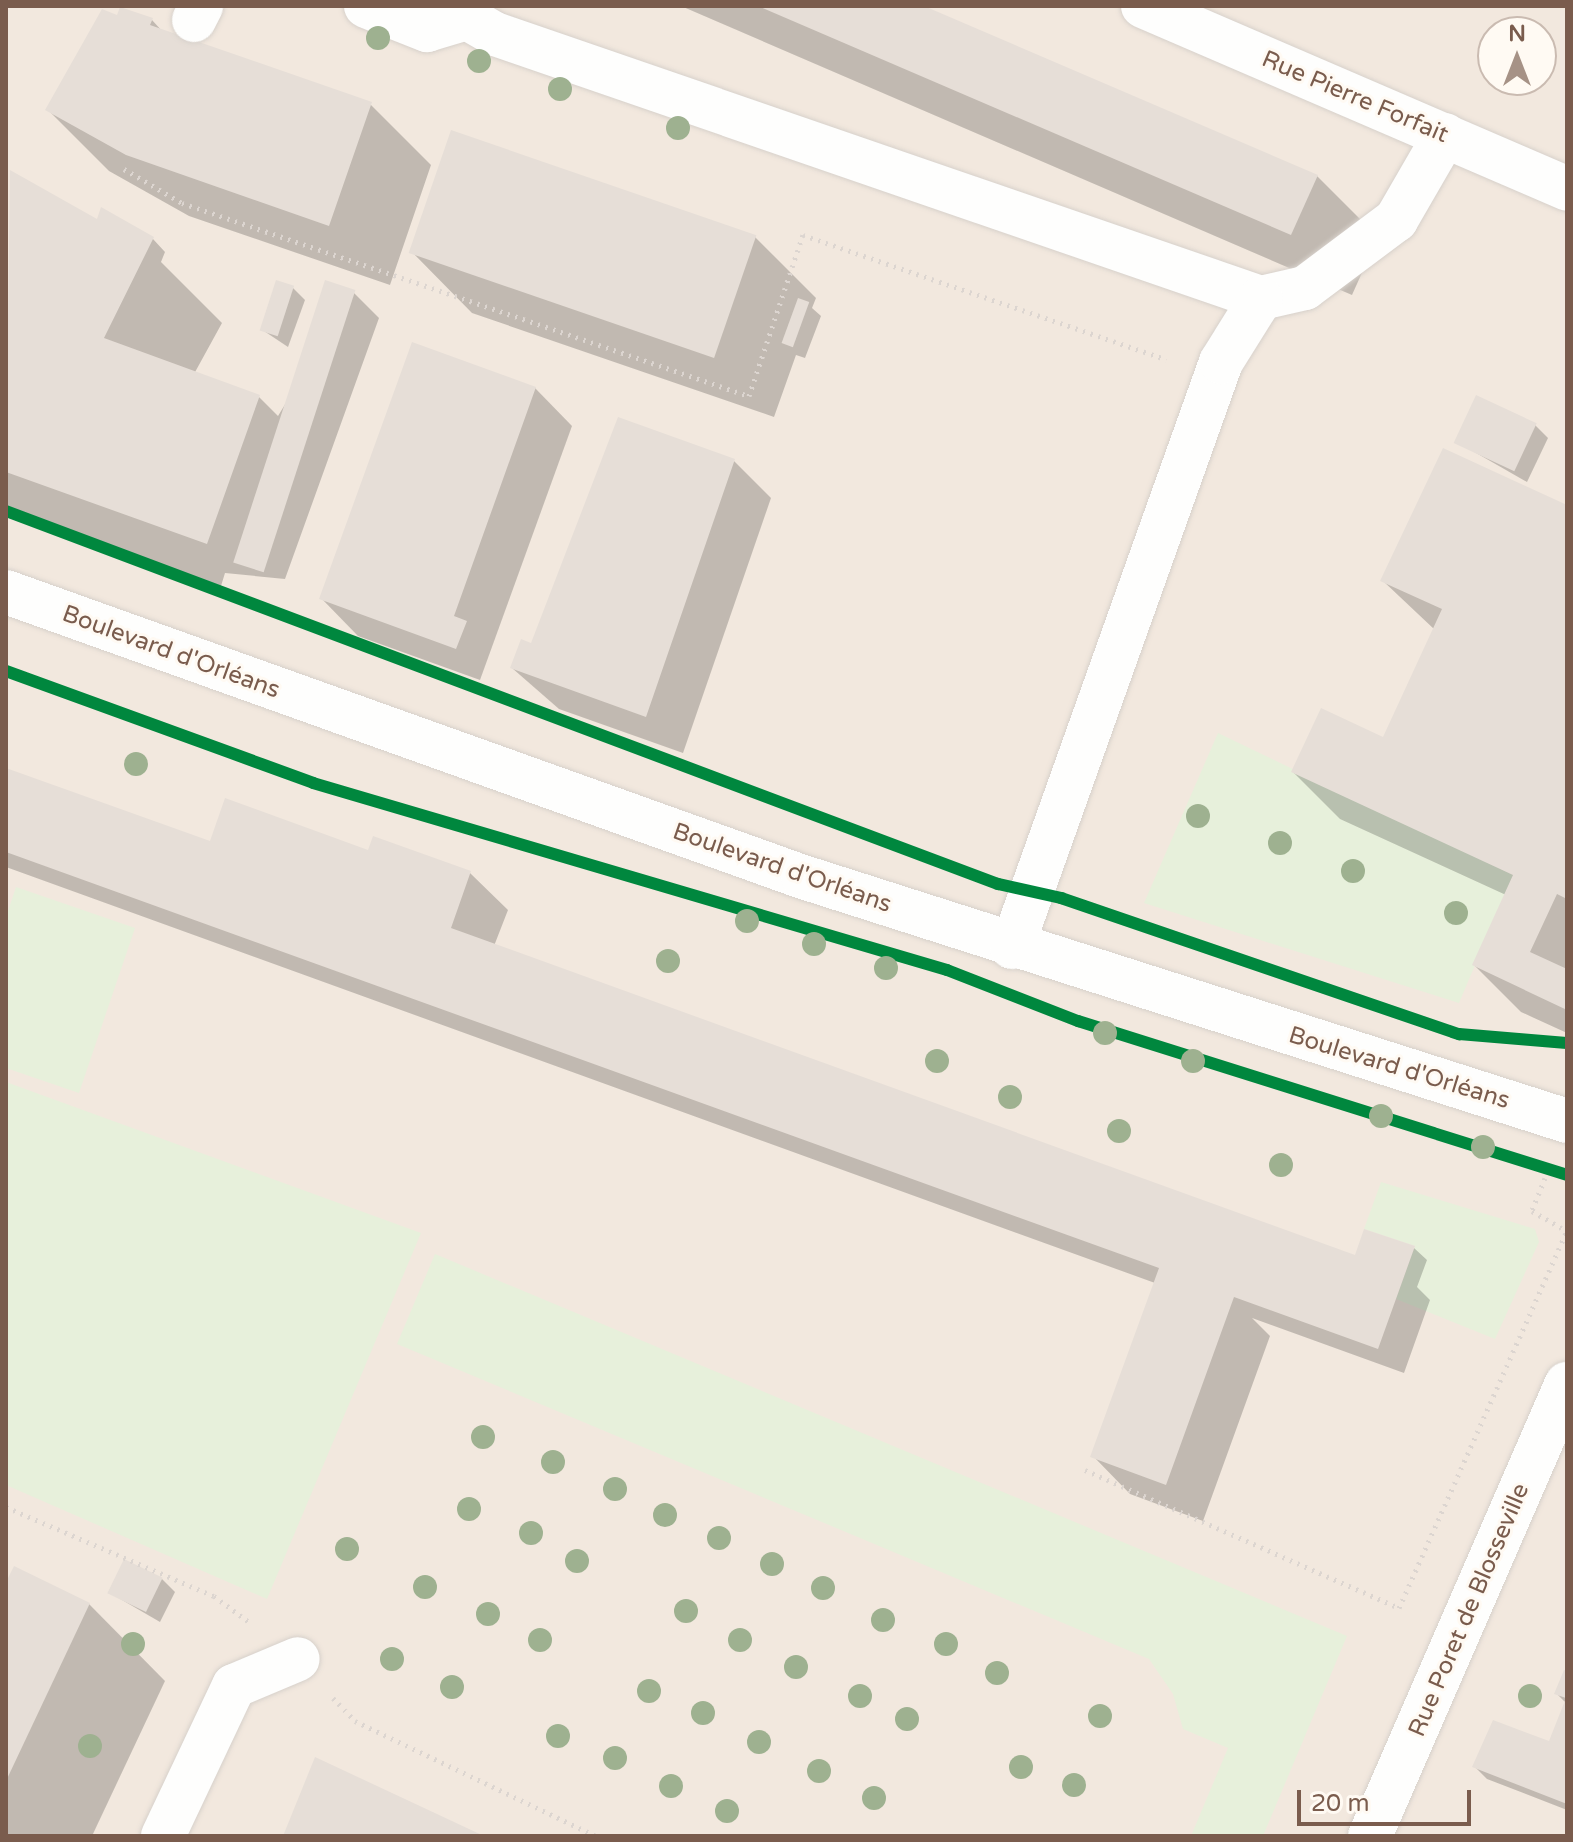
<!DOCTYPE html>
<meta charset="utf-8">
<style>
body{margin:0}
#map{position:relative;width:1573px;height:1842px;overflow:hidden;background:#f9f5f0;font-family:"Varela Round",sans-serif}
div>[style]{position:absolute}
.residential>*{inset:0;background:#f2e8de}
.green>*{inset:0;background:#e7f0db}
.shadow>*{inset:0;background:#0003}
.building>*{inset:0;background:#e6ded7;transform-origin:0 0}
.path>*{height:5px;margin-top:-2.5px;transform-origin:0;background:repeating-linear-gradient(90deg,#dcd5d0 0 2px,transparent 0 8px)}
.roads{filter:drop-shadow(0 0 2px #d7d1cb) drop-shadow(0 0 2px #d7d1cb)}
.minor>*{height:44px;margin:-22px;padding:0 22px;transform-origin:22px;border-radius:22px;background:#fefefd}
.cycleway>*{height:12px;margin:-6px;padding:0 6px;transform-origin:6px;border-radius:6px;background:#00873e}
.trees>*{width:24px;height:24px;margin:-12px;border-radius:50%;background:#9eb190}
span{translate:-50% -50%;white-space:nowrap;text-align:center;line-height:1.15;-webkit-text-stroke:6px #fffaf3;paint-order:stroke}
.street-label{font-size:24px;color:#7a5c4d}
.frame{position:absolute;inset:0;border:8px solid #7a5c4d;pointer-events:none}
.north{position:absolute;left:1477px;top:16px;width:80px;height:80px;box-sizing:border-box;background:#fffaf3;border:2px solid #cabbb1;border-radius:50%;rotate:0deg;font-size:22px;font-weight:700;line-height:32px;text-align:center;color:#7a5c4d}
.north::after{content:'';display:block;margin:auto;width:28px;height:36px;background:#a69286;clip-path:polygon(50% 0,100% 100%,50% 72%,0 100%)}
.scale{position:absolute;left:1297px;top:1790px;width:174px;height:36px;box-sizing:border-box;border:4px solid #7a5c4d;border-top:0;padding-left:10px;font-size:24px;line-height:28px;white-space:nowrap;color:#7a5c4d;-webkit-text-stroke:6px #fffaf3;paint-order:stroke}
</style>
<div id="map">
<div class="residential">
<i style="clip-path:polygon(evenodd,6px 6px,1567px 6px,1567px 1836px,6px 1836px,6px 6px,1493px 32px,1541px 32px,1541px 80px,1493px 80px,1493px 32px)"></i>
</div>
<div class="green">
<i style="clip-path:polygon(1218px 733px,1513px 875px,1459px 1003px,1144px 903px)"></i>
<i style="clip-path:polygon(16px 887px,135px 928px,79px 1093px,6px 1068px,6px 917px)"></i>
<i style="clip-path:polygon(6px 1082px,421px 1233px,267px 1599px,6px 1485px)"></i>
<i style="clip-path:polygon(1381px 1182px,1535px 1229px,1539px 1242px,1495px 1339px,1396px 1299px,1415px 1246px,1364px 1229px)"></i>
<i style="clip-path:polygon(435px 1254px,1347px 1636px,1263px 1836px,1191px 1836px,1228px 1748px,1183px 1729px,1173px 1694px,1149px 1659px,397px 1344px)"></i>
</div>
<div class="shadow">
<i style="clip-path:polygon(681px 6px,919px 6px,1317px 176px,1378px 237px,1352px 295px)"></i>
<i style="clip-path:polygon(119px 17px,152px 20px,163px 32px,370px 104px,431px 165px,390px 285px,189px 216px,109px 171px,48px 110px)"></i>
<i style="clip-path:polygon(11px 173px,98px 222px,153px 239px,165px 252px,161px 262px,222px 323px,194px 374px,259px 397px,278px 416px,353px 292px,379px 318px,285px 579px,225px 573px,221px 586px,190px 575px,188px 581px,6px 517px)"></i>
<i style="clip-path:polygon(755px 237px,816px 298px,812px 308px,821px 316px,805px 358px,796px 355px,774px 417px,472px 313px,412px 252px)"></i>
<i style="clip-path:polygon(292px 287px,305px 300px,288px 347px,261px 329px)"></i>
<i style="clip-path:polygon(535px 388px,572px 426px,480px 680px,358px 636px,321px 598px)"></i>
<i style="clip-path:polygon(1535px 425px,1548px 438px,1527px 482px,1457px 442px)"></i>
<i style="clip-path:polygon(734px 461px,771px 498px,683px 753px,559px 709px,512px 668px)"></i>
<i style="clip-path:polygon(1567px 507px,1567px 1033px,1521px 1012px,1474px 965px,1506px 895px,1340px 819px,1293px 772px,1384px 739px,1435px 630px,1382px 580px)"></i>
<i style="clip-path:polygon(6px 770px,218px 846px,370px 852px,470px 873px,508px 910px,494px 946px,1363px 1260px,1414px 1248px,1427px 1260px,1417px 1287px,1430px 1300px,1404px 1373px,1252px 1318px,1270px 1336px,1203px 1521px,1130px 1494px,1093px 1456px,1155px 1283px,6px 867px)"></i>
<i style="clip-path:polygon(162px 1579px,175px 1592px,160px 1622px,110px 1593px)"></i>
<i style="clip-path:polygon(6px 1587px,89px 1604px,165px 1681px,92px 1836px,6px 1836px)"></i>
<i style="clip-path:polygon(1567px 1673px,1567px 1810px,1487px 1779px,1474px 1766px,1558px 1747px,1566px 1703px,1557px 1694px)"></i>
<i style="clip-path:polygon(316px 1760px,480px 1836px,284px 1836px)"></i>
</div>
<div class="building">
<i style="clip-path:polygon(758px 6px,924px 6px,1318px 175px,1291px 235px)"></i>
<i style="clip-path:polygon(120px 7px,153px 18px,150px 25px,372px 102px,329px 226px,126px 155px,45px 110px,102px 9px,117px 15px)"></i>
<i style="left:451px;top:130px;width:323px;height:130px;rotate:19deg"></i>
<i style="clip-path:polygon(10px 170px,97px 219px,101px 207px,154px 237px,104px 338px,260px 395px,207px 544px,6px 472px)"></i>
<i style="left:276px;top:280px;width:19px;height:53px;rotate:18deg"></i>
<i style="left:325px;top:280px;width:32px;height:297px;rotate:18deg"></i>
<i style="left:798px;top:298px;width:12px;height:48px;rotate:20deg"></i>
<i style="clip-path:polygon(412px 342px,536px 387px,454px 616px,467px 621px,456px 649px,319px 599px)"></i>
<i style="left:1476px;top:395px;width:67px;height:53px;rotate:25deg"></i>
<i style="clip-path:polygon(618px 417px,735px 459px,646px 717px,510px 668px,521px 639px,531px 643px)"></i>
<i style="clip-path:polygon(1443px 448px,1567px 505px,1567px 899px,1557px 894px,1530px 952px,1567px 969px,1567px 1010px,1472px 965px,1513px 875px,1291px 772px,1321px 708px,1383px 737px,1442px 609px,1380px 581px)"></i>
<i style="clip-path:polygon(6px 768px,210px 841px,225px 798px,368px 850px,373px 836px,471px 871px,451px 928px,1355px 1255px,1364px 1229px,1415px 1246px,1378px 1349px,1234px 1297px,1166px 1485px,1090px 1457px,1159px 1268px,6px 852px)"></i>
<i style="left:124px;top:1559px;width:43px;height:38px;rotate:26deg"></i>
<i style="clip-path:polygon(14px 1566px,90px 1603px,6px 1781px,6px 1582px)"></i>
<i style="clip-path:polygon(1564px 1670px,1567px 1671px,1567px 1804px,1472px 1767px,1493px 1720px,1549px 1741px,1566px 1698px,1554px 1694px)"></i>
<i style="clip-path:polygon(315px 1757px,484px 1836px,283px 1836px)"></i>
</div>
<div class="path">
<i style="left:124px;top:169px;width:67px;rotate:30.4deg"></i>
<i style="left:182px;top:203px;width:599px;rotate:18.8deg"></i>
<i style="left:749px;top:396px;width:170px;rotate:-71.5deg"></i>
<i style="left:803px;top:235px;width:384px;rotate:18.9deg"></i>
<i style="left:1545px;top:1178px;width:35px;rotate:112deg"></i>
<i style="left:1532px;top:1211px;width:34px;rotate:30deg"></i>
<i style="left:1085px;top:1470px;width:343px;rotate:23.7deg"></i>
<i style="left:1399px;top:1608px;width:414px;rotate:-66deg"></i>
<i style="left:6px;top:1507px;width:226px;rotate:23.2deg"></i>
<i style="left:214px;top:1596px;width:44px;rotate:36.6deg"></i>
<i style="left:333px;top:1698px;width:32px;rotate:46deg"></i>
<i style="left:355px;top:1721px;width:267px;rotate:25.5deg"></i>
</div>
<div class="roads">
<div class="minor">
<i style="left:366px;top:6px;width:66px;rotate:21.5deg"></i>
<i style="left:427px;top:30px;width:42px;rotate:-16.7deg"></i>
<i style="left:467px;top:6px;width:12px;rotate:90deg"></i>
<i style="left:467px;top:18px;width:32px;rotate:30deg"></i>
<i style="left:495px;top:34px;width:810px;rotate:19.02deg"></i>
<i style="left:1261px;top:298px;width:45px;rotate:-12.8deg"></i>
<i style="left:1305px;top:288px;width:114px;rotate:-36.8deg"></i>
<i style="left:1396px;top:220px;width:98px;rotate:-60deg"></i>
<i style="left:1143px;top:6px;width:462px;rotate:23.3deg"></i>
<i style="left:194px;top:20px;width:16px;rotate:-63deg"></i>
<i style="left:6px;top:592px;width:846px;rotate:19.68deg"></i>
<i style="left:803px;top:877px;width:802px;rotate:17.71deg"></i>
<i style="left:1012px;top:947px;width:621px;rotate:-70.34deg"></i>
<i style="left:1221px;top:362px;width:75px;rotate:-58deg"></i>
<i style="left:163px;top:1836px;width:166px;rotate:-64.7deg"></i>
<i style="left:234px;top:1686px;width:69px;rotate:-22.9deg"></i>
<i style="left:1370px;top:1836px;width:493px;rotate:-66.5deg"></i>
</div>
</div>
<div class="cycleway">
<i style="left:6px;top:511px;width:1060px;rotate:20.61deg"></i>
<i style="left:998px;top:884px;width:65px;rotate:12.5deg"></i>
<i style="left:1061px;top:898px;width:421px;rotate:18.9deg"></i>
<i style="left:1459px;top:1034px;width:108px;rotate:4.8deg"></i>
<i style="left:6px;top:671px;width:327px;rotate:20deg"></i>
<i style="left:313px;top:783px;width:661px;rotate:16.43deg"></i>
<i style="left:947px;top:970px;width:141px;rotate:21.3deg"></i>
<i style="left:1078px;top:1021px;width:513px;rotate:17.48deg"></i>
</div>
<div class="trees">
<i style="left:378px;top:38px"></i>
<i style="left:479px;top:61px"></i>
<i style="left:560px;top:89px"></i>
<i style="left:678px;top:128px"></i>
<i style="left:136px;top:764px"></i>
<i style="left:1198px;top:816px"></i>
<i style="left:1280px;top:843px"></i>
<i style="left:1353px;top:871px"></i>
<i style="left:1456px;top:913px"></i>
<i style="left:747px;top:921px"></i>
<i style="left:814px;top:944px"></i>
<i style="left:668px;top:961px"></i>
<i style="left:886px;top:968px"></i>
<i style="left:1105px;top:1033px"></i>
<i style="left:937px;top:1061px"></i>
<i style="left:1193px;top:1061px"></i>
<i style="left:1010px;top:1097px"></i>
<i style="left:1381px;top:1116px"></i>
<i style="left:1119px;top:1131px"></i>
<i style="left:1483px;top:1147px"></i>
<i style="left:1281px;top:1165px"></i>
<i style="left:483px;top:1437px"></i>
<i style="left:553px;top:1462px"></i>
<i style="left:615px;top:1489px"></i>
<i style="left:469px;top:1509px"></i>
<i style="left:665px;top:1515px"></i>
<i style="left:531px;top:1533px"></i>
<i style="left:719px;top:1538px"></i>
<i style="left:347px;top:1549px"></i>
<i style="left:577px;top:1561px"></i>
<i style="left:772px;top:1564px"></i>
<i style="left:425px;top:1587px"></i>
<i style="left:823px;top:1588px"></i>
<i style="left:686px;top:1611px"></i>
<i style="left:488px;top:1614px"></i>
<i style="left:883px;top:1620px"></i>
<i style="left:540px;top:1640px"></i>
<i style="left:740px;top:1640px"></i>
<i style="left:133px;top:1644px"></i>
<i style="left:946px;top:1644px"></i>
<i style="left:392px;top:1659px"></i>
<i style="left:796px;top:1667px"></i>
<i style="left:997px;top:1673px"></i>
<i style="left:452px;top:1687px"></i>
<i style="left:649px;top:1691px"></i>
<i style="left:860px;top:1696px"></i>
<i style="left:1530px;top:1696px"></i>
<i style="left:703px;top:1713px"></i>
<i style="left:1100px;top:1716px"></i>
<i style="left:907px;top:1719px"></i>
<i style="left:558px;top:1736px"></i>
<i style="left:759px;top:1742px"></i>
<i style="left:90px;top:1746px"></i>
<i style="left:615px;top:1758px"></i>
<i style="left:1021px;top:1767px"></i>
<i style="left:819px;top:1771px"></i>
<i style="left:1074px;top:1785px"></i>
<i style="left:671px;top:1786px"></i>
<i style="left:874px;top:1798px"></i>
<i style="left:727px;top:1811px"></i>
</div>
<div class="street-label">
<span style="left:1355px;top:97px;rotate:23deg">Rue Pierre Forfait</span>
<span style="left:171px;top:652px;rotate:20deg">Boulevard d'Orléans</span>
<span style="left:782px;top:868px;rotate:19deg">Boulevard d'Orléans</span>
<span style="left:1399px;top:1068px;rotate:17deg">Boulevard d'Orléans</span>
<span style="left:1469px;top:1610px;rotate:-67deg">Rue Poret de Blosseville</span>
</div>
<div class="frame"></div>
<div class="north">N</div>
<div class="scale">20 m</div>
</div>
